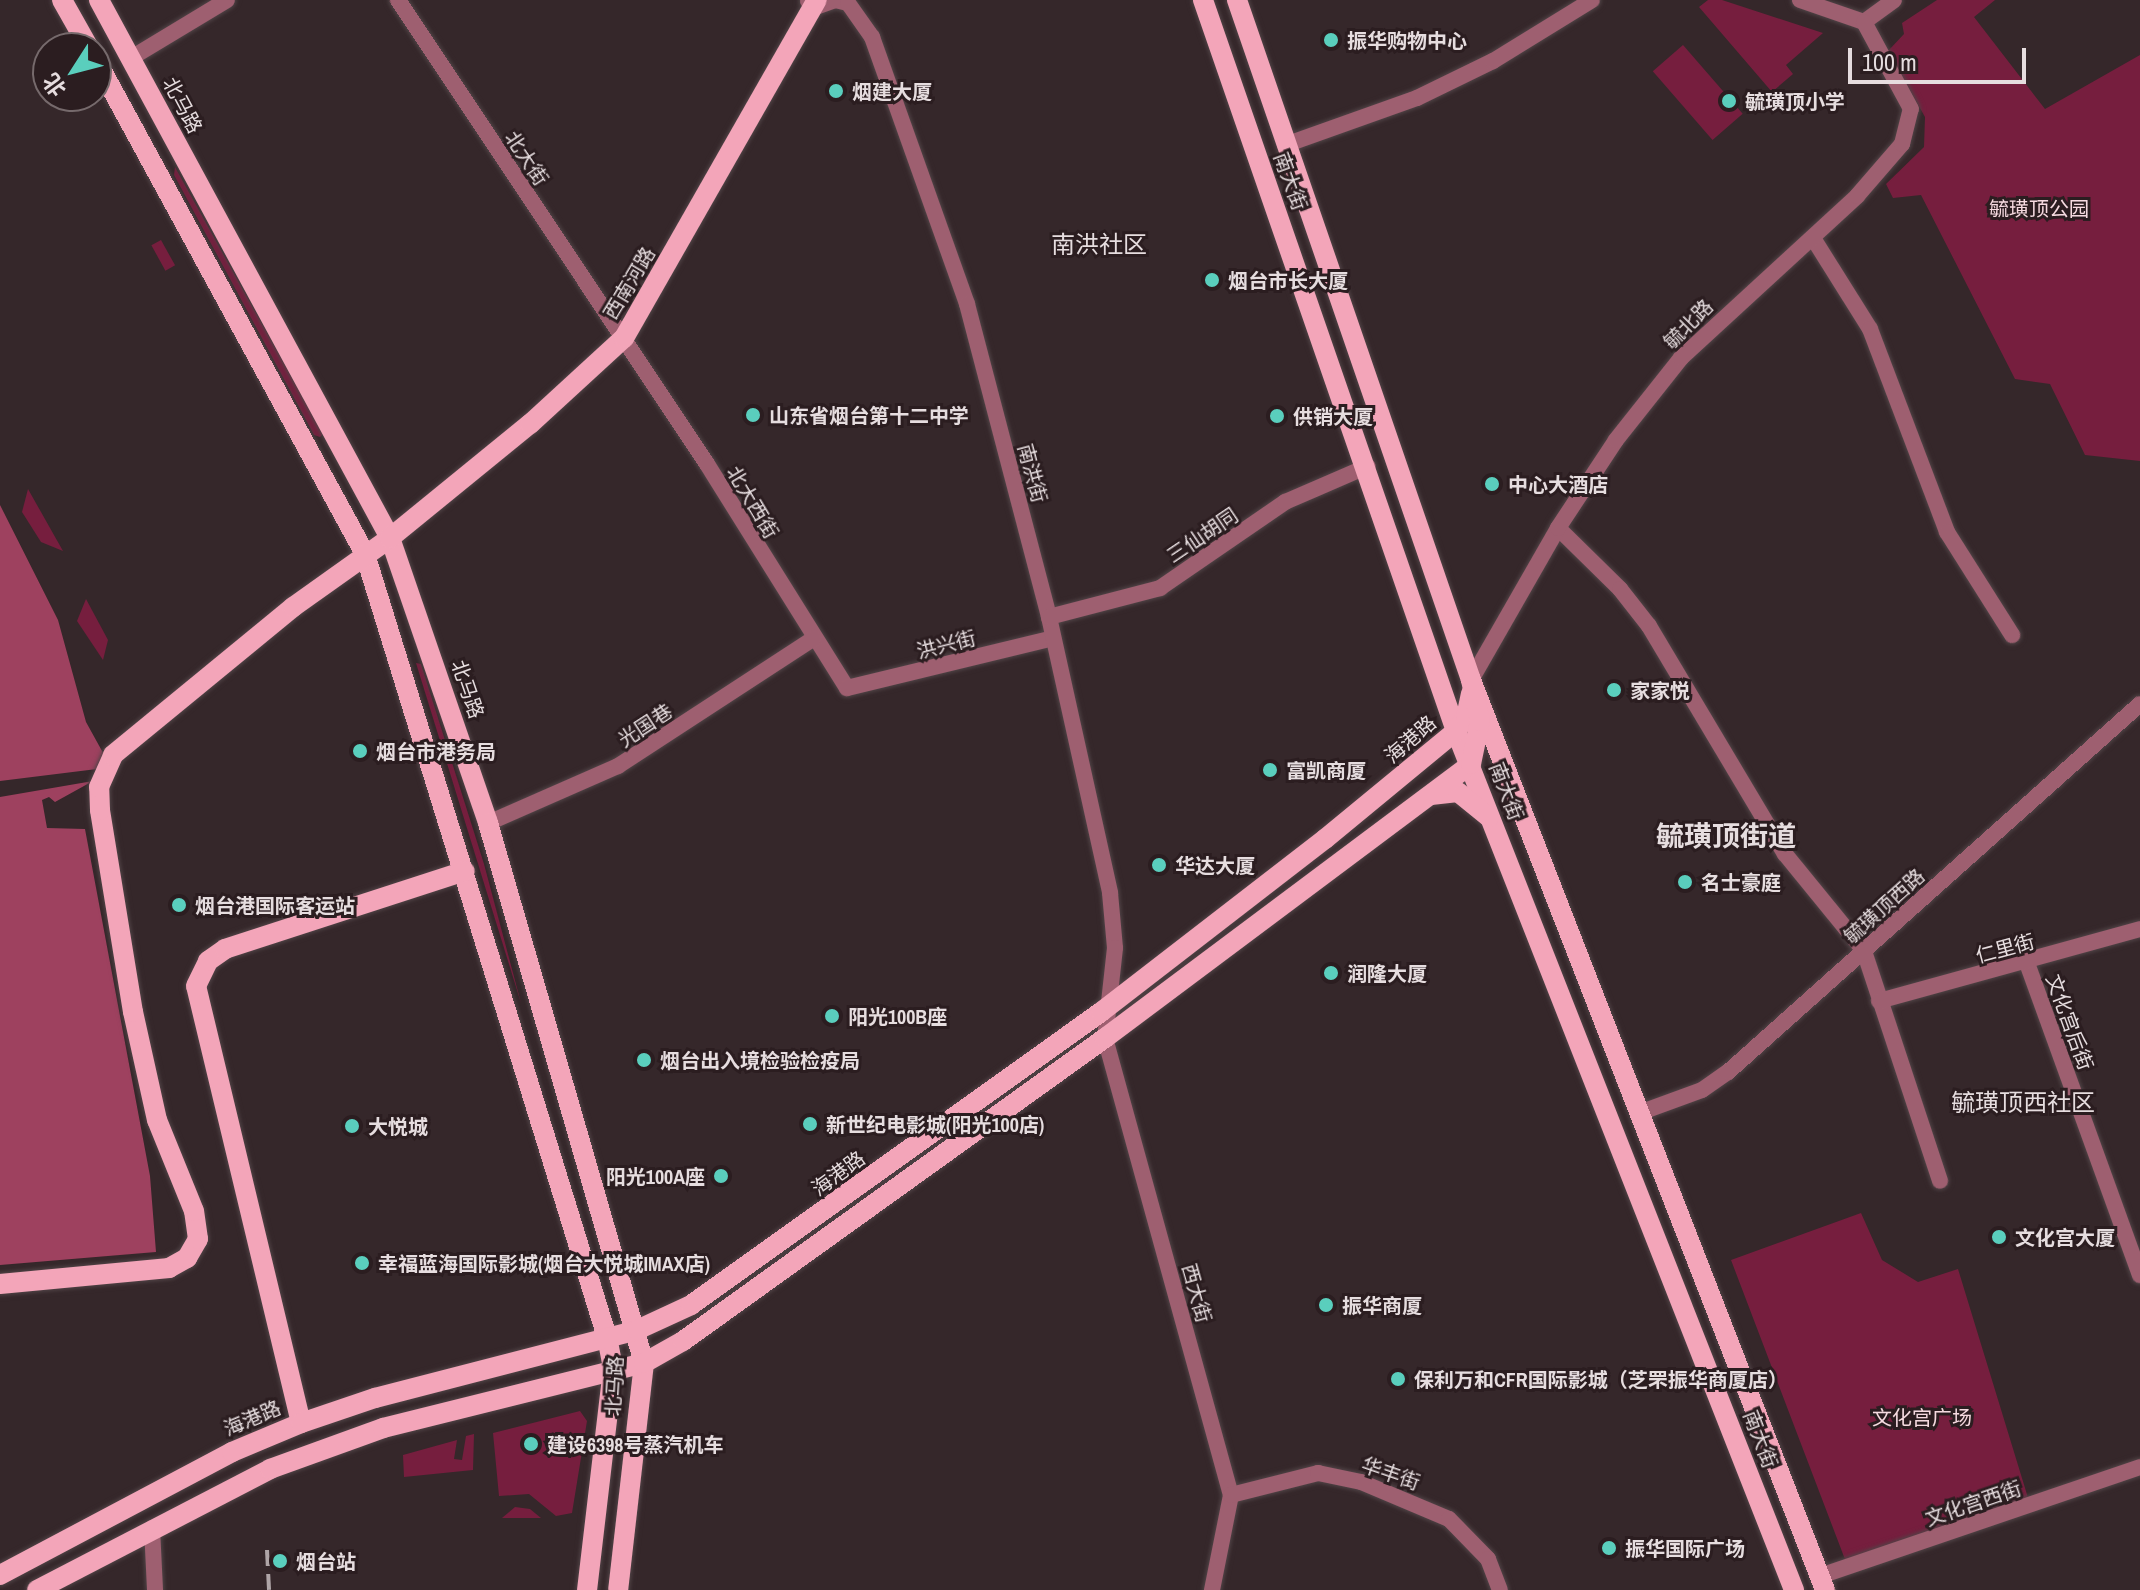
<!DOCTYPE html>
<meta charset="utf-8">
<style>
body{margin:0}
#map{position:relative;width:2140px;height:1590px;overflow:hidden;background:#35272a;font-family:"Archivo Narrow","Noto Sans SC",sans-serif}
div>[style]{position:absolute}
.green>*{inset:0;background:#761e3e;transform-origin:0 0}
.water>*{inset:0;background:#9e415f}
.pier>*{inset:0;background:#35272a}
.roads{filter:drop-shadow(0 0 2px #514447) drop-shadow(0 0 2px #514447)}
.minor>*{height:16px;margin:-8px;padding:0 8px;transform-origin:8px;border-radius:8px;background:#9e5f70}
.major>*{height:20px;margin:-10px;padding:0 10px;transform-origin:10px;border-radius:10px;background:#f3a5b9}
.rail>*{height:4px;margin-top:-2px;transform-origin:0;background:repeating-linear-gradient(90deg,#afa5a7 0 16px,transparent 0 24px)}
.dots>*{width:22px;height:22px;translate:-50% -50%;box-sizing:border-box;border:4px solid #2b1d20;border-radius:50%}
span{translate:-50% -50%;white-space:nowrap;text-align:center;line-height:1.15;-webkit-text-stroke:6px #2b1d20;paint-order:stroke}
.poi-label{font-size:20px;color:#e6dddf;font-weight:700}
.left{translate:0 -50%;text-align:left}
.right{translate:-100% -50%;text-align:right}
.street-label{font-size:20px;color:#e6dddf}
.park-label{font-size:20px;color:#f6dae0}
.quarter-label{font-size:24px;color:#e6dddf}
.district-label{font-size:28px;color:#e6dddf;font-weight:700}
.north{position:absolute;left:32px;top:32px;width:80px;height:80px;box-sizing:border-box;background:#2b1d20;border:2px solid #766a6c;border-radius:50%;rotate:234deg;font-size:22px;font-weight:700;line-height:32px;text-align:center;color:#e6dddf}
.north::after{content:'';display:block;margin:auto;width:28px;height:36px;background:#5acebd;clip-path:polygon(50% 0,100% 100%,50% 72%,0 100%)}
.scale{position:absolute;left:1848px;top:48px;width:178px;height:36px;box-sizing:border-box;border:4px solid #e6dddf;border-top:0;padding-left:10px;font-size:24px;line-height:28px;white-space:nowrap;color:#e6dddf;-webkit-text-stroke:6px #2b1d20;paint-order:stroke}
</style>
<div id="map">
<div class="green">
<i style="clip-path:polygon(1708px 0,1722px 0,1823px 33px,1786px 65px,1793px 74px,1772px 92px,1699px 7px)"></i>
<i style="clip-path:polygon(1937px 0,1995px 0,1974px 17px,2045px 109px,2140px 55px,2140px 461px,2085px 455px,2050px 384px,2015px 379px,1921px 195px,1893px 198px,1886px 184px,1924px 147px,1925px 117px,1888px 51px,1904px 34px,1902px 23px)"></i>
<i style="left:1683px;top:45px;width:91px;height:40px;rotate:49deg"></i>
<i style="clip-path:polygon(175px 167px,323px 434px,320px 437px,314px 435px,174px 175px)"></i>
<i style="left:161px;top:240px;width:29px;height:11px;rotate:61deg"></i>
<i style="clip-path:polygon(28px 489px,63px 551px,41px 542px,22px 512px)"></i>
<i style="clip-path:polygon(86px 599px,108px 640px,103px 660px,77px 621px)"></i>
<i style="clip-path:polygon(416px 663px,421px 664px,484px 864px,521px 1003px)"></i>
<i style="clip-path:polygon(1861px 1213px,1882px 1260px,1918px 1282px,1958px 1269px,2029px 1501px,1846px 1562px,1731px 1260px)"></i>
<i style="clip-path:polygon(580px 1411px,587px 1421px,572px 1513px,556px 1516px,529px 1494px,499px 1496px,493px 1433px)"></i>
<i style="clip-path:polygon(474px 1434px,473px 1470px,404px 1477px,403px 1455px,457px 1440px,454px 1459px,462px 1460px,466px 1436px)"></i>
<i style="clip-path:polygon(515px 1507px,530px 1509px,541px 1518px,502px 1518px)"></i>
</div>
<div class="water">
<i style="clip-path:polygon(0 505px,58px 620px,86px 722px,107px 760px,93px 781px,55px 802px,49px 797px,42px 800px,47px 828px,85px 829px,150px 1176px,156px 1252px,0 1265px)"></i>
</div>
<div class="pier">
<i style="clip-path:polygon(105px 768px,93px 781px,0 797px,0 781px)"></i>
</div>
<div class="roads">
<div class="minor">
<i style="left:398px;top:0;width:557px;rotate:56.34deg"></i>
<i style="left:707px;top:464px;width:264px;rotate:58deg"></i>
<i style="left:847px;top:688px;width:212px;rotate:-13.6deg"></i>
<i style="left:1800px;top:0;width:68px;rotate:19deg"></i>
<i style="left:1864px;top:22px;width:37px;rotate:-36deg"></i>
<i style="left:808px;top:1px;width:9px;rotate:54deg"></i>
<i style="left:813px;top:8px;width:23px;rotate:-20deg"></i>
<i style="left:835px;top:0;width:13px;rotate:13deg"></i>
<i style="left:848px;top:3px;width:42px;rotate:54.8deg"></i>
<i style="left:872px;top:37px;width:283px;rotate:70.4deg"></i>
<i style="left:967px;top:304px;width:324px;rotate:75.3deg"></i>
<i style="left:1049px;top:617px;width:283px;rotate:77.5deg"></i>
<i style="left:1110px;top:893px;width:55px;rotate:84.8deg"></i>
<i style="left:1115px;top:948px;width:91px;rotate:96.3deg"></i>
<i style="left:1105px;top:1038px;width:474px;rotate:74.6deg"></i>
<i style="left:1231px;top:1495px;width:97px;rotate:101.3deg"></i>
<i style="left:131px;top:58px;width:112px;rotate:-31.1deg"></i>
<i style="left:1285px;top:145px;width:140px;rotate:-19.6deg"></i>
<i style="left:1417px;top:98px;width:85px;rotate:-26deg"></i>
<i style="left:1493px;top:61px;width:116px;rotate:-31.6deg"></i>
<i style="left:1813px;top:238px;width:107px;rotate:57.9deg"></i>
<i style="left:1870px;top:329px;width:217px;rotate:69.2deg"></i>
<i style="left:1947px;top:532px;width:122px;rotate:57.7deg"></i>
<i style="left:1558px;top:528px;width:87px;rotate:44.5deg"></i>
<i style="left:1620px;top:589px;width:47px;rotate:51.9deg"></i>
<i style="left:1649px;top:626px;width:265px;rotate:59.2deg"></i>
<i style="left:1785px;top:854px;width:125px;rotate:50.8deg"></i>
<i style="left:1864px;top:951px;width:242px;rotate:71.7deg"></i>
<i style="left:1049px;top:617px;width:115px;rotate:-14.6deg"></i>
<i style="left:1160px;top:588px;width:152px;rotate:-34.5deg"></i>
<i style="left:1285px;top:502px;width:90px;rotate:-23.4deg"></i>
<i style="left:1471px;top:680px;width:175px;rotate:-60.2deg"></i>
<i style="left:1558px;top:528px;width:105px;rotate:-56.6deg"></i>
<i style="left:1616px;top:440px;width:105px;rotate:-51.6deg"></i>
<i style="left:1681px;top:358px;width:239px;rotate:-42.6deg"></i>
<i style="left:1857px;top:196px;width:69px;rotate:-49.1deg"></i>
<i style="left:1902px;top:144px;width:36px;rotate:-76deg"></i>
<i style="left:1911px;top:109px;width:99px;rotate:-118.4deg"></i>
<i style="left:488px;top:823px;width:142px;rotate:-23.7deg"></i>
<i style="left:618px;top:766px;width:233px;rotate:-33.1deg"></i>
<i style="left:2027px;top:963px;width:332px;rotate:70.1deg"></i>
<i style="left:1879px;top:1001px;width:271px;rotate:-15.4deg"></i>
<i style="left:1639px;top:1113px;width:67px;rotate:-20.1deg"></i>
<i style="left:1702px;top:1090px;width:32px;rotate:-35deg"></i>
<i style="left:1728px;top:1072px;width:552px;rotate:-41.77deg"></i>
<i style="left:1231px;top:1495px;width:90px;rotate:-14.2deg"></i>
<i style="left:1318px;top:1473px;width:44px;rotate:11.8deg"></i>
<i style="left:1361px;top:1482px;width:95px;rotate:22.8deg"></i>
<i style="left:1449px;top:1519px;width:56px;rotate:45.7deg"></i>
<i style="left:1488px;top:1559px;width:33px;rotate:69deg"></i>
<i style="left:152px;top:1528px;width:62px;rotate:87.2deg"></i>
<i style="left:1820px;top:1576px;width:338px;rotate:-18.8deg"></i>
</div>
<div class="major">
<i style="left:62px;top:0;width:55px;rotate:60.6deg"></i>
<i style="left:99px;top:0;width:612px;rotate:61.59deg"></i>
<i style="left:390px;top:538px;width:301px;rotate:71deg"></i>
<i style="left:488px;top:823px;width:562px;rotate:73.89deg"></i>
<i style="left:644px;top:1363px;width:228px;rotate:96.5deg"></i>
<i style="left:1203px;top:0;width:774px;rotate:70.91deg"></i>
<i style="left:1456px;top:731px;width:923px;rotate:68.52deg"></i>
<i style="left:1237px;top:0;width:719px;rotate:71.01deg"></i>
<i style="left:1471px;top:680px;width:976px;rotate:68.74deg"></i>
<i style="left:96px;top:60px;width:562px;rotate:61.43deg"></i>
<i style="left:365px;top:554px;width:820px;rotate:72.83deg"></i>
<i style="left:607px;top:1337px;width:33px;rotate:79deg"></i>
<i style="left:613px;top:1369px;width:223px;rotate:96.7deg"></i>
<i style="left:1431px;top:795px;width:27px;rotate:-6deg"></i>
<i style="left:1458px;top:792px;width:40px;rotate:39deg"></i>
<i style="left:0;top:1284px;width:170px;rotate:-5.4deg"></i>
<i style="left:169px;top:1268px;width:21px;rotate:-29deg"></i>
<i style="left:187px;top:1258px;width:22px;rotate:-60deg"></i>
<i style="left:198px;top:1239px;width:28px;rotate:-98deg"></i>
<i style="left:194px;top:1211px;width:98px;rotate:-112.1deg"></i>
<i style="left:157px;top:1120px;width:111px;rotate:-102.5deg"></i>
<i style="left:133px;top:1012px;width:205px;rotate:-99.3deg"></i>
<i style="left:100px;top:810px;width:23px;rotate:-92deg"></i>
<i style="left:99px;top:787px;width:35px;rotate:-66deg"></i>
<i style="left:113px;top:755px;width:233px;rotate:-39.4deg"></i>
<i style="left:293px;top:607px;width:119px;rotate:-35.4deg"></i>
<i style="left:390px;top:538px;width:181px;rotate:-39.2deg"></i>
<i style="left:530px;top:424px;width:127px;rotate:-42.5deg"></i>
<i style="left:624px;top:338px;width:389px;rotate:-60.3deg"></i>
<i style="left:301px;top:1423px;width:449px;rotate:-103.5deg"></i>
<i style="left:196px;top:986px;width:28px;rotate:-64deg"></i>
<i style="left:208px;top:961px;width:21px;rotate:-35deg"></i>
<i style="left:225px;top:949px;width:252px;rotate:-18deg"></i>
<i style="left:0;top:1575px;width:263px;rotate:-27.9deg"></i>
<i style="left:232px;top:1452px;width:75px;rotate:-22.8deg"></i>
<i style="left:301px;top:1423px;width:78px;rotate:-18.7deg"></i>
<i style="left:375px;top:1398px;width:271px;rotate:-14.5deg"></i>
<i style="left:637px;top:1330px;width:60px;rotate:-24.8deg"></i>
<i style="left:691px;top:1305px;width:504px;rotate:-35.55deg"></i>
<i style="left:1101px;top:1012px;width:283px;rotate:-37.7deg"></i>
<i style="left:1325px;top:839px;width:170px;rotate:-39.5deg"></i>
<i style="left:1456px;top:731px;width:17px;rotate:-54deg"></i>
<i style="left:1466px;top:717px;width:24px;rotate:-78deg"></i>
<i style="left:37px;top:1590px;width:263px;rotate:-27.4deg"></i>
<i style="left:270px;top:1469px;width:120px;rotate:-19.9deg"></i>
<i style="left:383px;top:1428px;width:269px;rotate:-14deg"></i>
<i style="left:644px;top:1363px;width:45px;rotate:-29.4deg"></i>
<i style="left:683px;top:1341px;width:520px;rotate:-35.68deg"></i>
<i style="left:1105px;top:1038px;width:457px;rotate:-36.8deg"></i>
<i style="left:1471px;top:764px;width:44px;rotate:-78.2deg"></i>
<i style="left:1480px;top:721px;width:42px;rotate:-102.4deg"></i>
</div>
</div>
<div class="rail">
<i style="left:267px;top:1550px;width:40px;rotate:87.1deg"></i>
</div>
<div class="dots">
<i style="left:1331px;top:40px;background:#5acebd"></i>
<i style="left:836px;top:91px;background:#5acebd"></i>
<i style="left:1729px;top:101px;background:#5acebd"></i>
<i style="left:1212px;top:280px;background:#5acebd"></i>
<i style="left:753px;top:415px;background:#5acebd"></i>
<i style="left:1277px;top:416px;background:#5acebd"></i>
<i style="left:1492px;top:484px;background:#5acebd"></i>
<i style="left:1614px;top:690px;background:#5acebd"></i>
<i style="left:360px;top:751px;background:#5acebd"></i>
<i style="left:1270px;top:770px;background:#5acebd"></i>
<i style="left:1159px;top:865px;background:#5acebd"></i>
<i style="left:1685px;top:882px;background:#5acebd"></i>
<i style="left:179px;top:905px;background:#5acebd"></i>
<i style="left:1331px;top:973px;background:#5acebd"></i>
<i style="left:832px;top:1016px;background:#5acebd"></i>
<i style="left:644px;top:1060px;background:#5acebd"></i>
<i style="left:810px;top:1124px;background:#5acebd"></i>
<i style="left:352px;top:1126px;background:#5acebd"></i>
<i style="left:721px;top:1176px;background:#5acebd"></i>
<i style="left:1999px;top:1237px;background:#5acebd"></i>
<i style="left:362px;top:1263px;background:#5acebd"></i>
<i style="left:1326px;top:1305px;background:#5acebd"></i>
<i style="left:1398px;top:1379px;background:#5acebd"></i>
<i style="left:531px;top:1444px;background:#5acebd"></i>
<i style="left:1609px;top:1548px;background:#5acebd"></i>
<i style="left:280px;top:1561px;background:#5acebd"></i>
</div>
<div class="poi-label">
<span class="left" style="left:1347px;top:40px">振华购物中心</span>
<span class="left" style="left:852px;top:91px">烟建大厦</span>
<span class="left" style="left:1745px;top:101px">毓璜顶小学</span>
<span class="left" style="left:1228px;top:280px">烟台市长大厦</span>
<span class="left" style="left:769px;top:415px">山东省烟台第十二中学</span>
<span class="left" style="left:1293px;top:416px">供销大厦</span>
<span class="left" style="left:1508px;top:484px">中心大酒店</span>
<span class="left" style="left:1630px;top:690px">家家悦</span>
<span class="left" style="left:376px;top:751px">烟台市港务局</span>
<span class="left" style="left:1286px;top:770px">富凯商厦</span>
<span class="left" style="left:1175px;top:865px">华达大厦</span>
<span class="left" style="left:1701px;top:882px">名士豪庭</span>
<span class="left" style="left:195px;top:905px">烟台港国际客运站</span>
<span class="left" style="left:1347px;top:973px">润隆大厦</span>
<span class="left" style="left:848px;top:1016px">阳光100B座</span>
<span class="left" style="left:660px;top:1060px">烟台出入境检验检疫局</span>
<span class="left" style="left:826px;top:1124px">新世纪电影城(阳光100店)</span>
<span class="left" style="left:368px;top:1126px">大悦城</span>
<span class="right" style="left:705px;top:1176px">阳光100A座</span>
<span class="left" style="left:2015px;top:1237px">文化宫大厦</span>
<span class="left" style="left:378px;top:1263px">幸福蓝海国际影城(烟台大悦城IMAX店)</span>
<span class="left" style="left:1342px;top:1305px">振华商厦</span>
<span class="left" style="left:1414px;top:1379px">保利万和CFR国际影城（芝罘振华商厦店）</span>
<span class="left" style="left:547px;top:1444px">建设6398号蒸汽机车</span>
<span class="left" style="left:1625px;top:1548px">振华国际广场</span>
<span class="left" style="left:296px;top:1561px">烟台站</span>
</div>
<div class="street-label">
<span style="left:183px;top:105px;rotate:62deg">北马路</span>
<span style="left:527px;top:158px;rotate:56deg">北大街</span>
<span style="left:1291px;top:181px;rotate:70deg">南大街</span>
<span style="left:629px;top:283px;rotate:-59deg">西南河路</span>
<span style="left:1688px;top:324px;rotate:-45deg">毓北路</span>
<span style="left:1033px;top:473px;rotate:75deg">南洪街</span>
<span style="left:753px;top:502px;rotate:59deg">北大西街</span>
<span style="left:1202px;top:535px;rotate:-34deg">三仙胡同</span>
<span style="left:946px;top:644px;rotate:-14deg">洪兴街</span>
<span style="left:468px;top:689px;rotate:71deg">北马路</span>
<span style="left:645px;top:725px;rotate:-33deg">光国巷</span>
<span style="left:1410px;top:739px;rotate:-41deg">海港路</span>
<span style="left:1507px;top:791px;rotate:69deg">南大街</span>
<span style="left:1884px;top:906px;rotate:-42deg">毓璜顶西路</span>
<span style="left:2005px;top:948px;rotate:-15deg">仁里街</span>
<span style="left:2070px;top:1022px;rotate:70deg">文化宫后街</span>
<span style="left:838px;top:1173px;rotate:-36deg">海港路</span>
<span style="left:1197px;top:1293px;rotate:74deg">西大街</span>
<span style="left:614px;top:1386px;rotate:-87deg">北马路</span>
<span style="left:252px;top:1418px;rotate:-23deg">海港路</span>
<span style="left:1761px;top:1439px;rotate:69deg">南大街</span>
<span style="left:1391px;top:1473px;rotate:19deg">华丰街</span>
<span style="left:1973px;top:1503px;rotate:-19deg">文化宫西街</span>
</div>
<div class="park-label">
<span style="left:2039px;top:208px">毓璜顶公园</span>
<span style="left:1922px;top:1417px">文化宫广场</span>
</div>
<div class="quarter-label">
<span style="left:1099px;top:245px">南洪社区</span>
<span style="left:2023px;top:1103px">毓璜顶西社区</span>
</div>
<div class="district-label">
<span style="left:1726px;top:836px">毓璜顶街道</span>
</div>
<div class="north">北</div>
<div class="scale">100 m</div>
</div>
